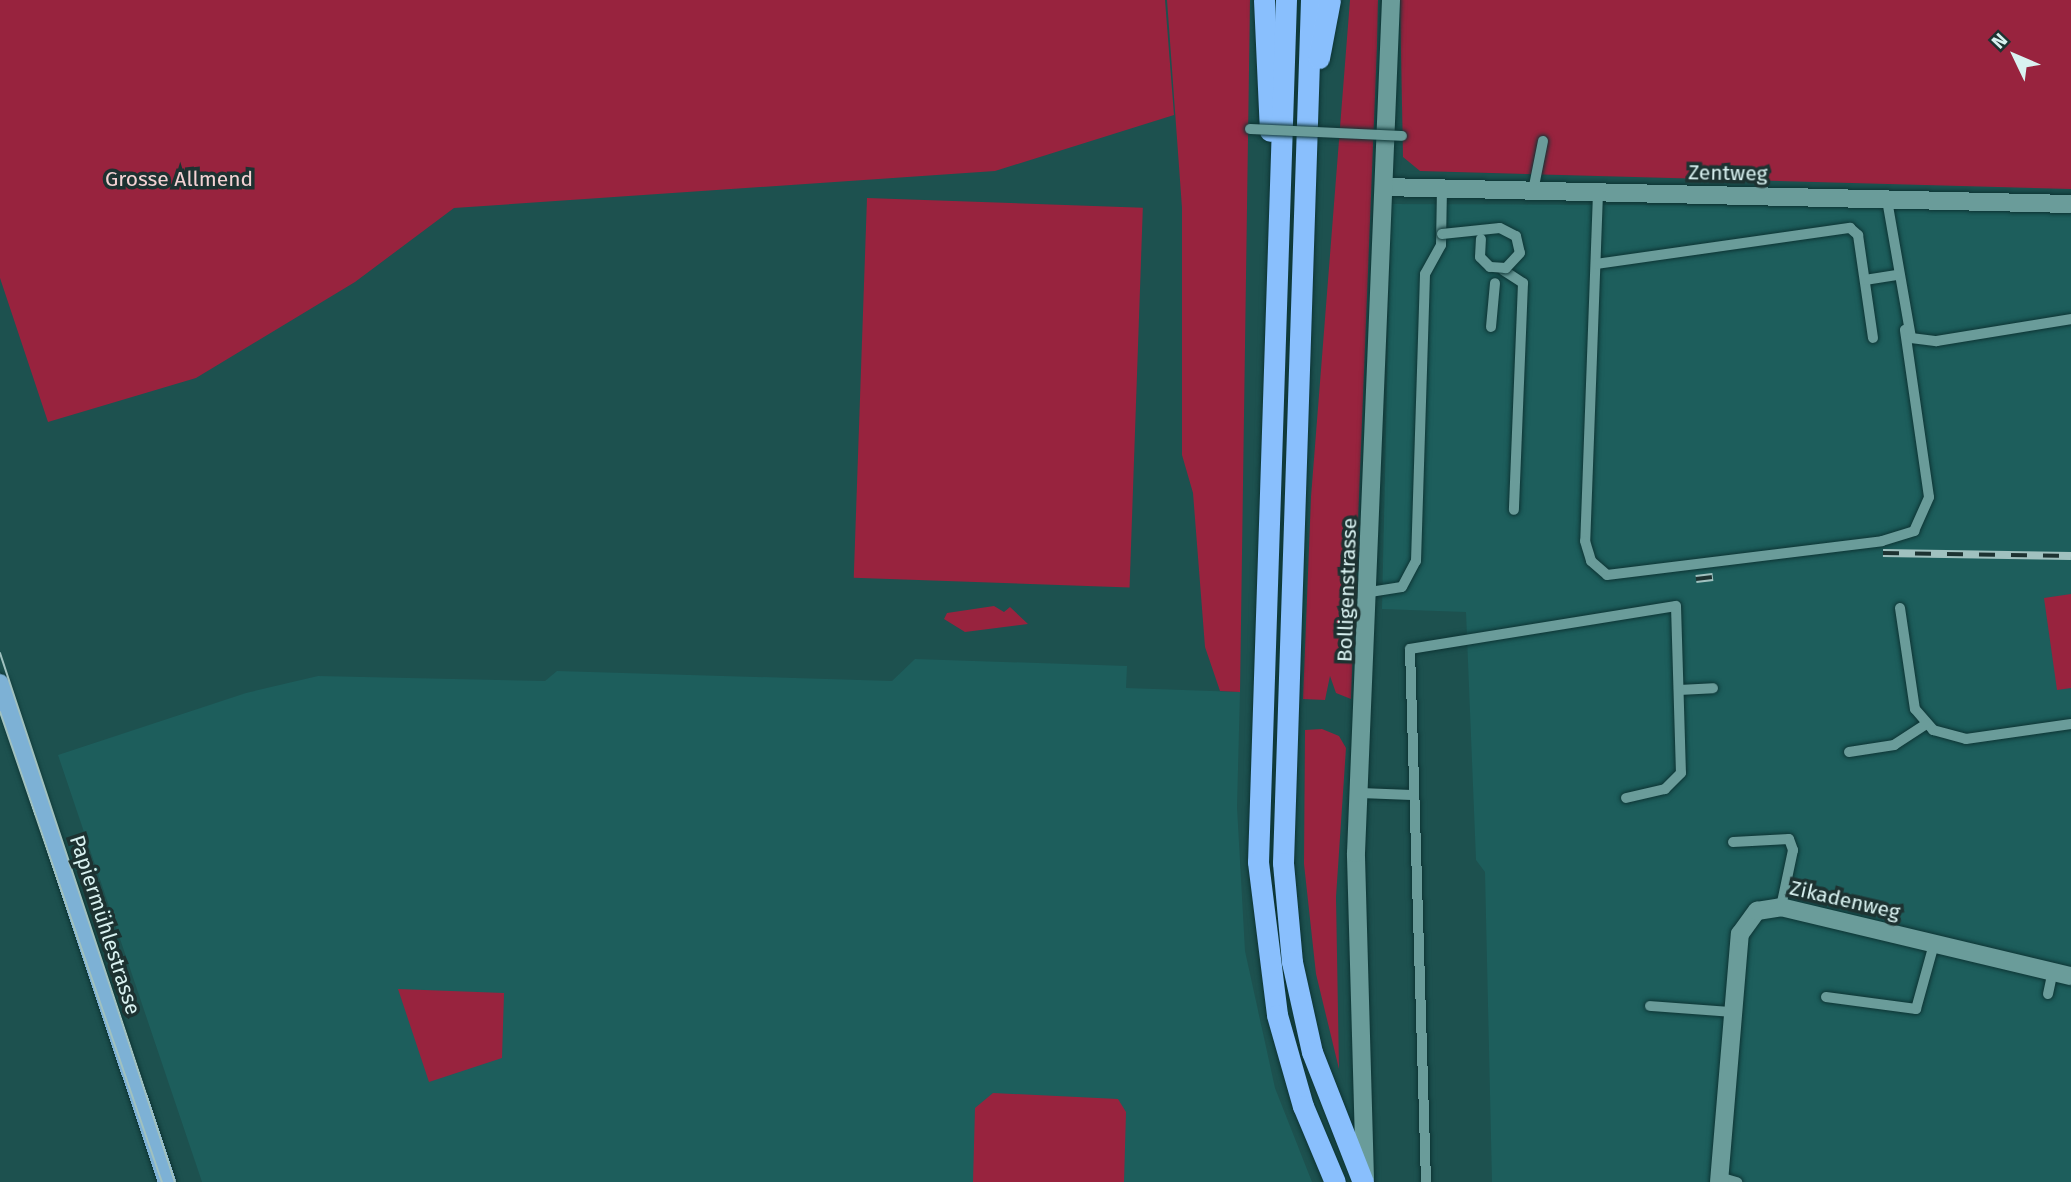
<!DOCTYPE html>
<meta charset="utf-8">
<style>
body{margin:0}
#map{position:relative;width:2071px;height:1182px;overflow:hidden;background:#1d514f;font-family:"Fira Sans",sans-serif}
div>[style]{position:absolute}
.built>*{inset:0;background:#1d5e5c}
.green>*{inset:0;background:#98233e;transform-origin:0 0}
.roads{filter:drop-shadow(0 0 2px #0d3434) drop-shadow(0 0 2px #0d3434)}
.service>*{height:10px;margin:-5px;padding:0 5px;transform-origin:5px;border-radius:5px;background:#6a9c9a}
.minor>*{height:18px;margin:-9px;padding:0 9px;transform-origin:9px;border-radius:9px;background:#6a9c9a}
.secondary>*{height:18px;margin:-9px;padding:0 9px;transform-origin:9px;border-radius:9px;background:#6a9c9a}
.primary>*{height:18px;margin:-9px;padding:0 9px;transform-origin:9px;border-radius:9px;background:#7db1d5}
.motorway>*{height:21px;margin:-10.5px;padding:0 10.5px;transform-origin:10.5px;border-radius:10.5px;background:#89bffd}
.tram>*{height:2px;margin:-1px;padding:0 1px;transform-origin:1px;border-radius:1px;background:#a0c1bf}
.rail>*{height:8px;margin-top:-4px;transform-origin:0;background:repeating-linear-gradient(90deg,#1d3231 0 16px,#a0c1bf 0 32px);box-sizing:border-box;border-block:2px solid #a0c1bf}
.bridges{filter:drop-shadow(0 0 2px #0d3434) drop-shadow(0 0 2px #0d3434)}
.service-bridge>*{height:10px;margin:-5px;padding:0 5px;transform-origin:5px;border-radius:5px;background:#6a9c9a}
span{translate:-50% -50%;white-space:nowrap;text-align:center;line-height:1.15;-webkit-text-stroke:7px #1d3231;paint-order:stroke}
.street-label{font-size:21px;color:#d9f2f1}
.park-label{font-size:21px;color:#f4d2d4}
.north{position:absolute;left:1980px;top:21px;width:70px;height:70px;-webkit-text-stroke:5px #1d3231;paint-order:stroke;rotate:314deg;font-size:19px;font-weight:700;line-height:28px;text-align:center;color:#d9f2f1}
.north::after{content:'';display:block;margin:auto;width:24px;height:32px;background:#d9f2f1;clip-path:polygon(50% 0,100% 100%,50% 72%,0 100%)}
</style>
<div id="map">
<div class="built">
<i style="clip-path:polygon(1391px 204px,2071px 207px,2071px 1182px,1492px 1182px,1485px 872px,1476px 860px,1466px 612px,1382px 609px)"></i>
<i style="clip-path:polygon(915px 659px,1127px 666px,1126px 688px,1240px 692px,1237px 807px,1245px 951px,1275px 1088px,1312px 1182px,202px 1182px,58px 755px,246px 693px,318px 676px,545px 681px,557px 671px,892px 681px)"></i>
</div>
<div class="green">
<i style="clip-path:polygon(0 0,1165px 0,1174px 115px,995px 171px,454px 208px,355px 282px,196px 378px,48px 422px,0 278px)"></i>
<i style="clip-path:polygon(1167px 0,1250px 0,1240px 692px,1220px 691px,1205px 647px,1193px 493px,1182px 455px,1182px 208px)"></i>
<i style="clip-path:polygon(1350px 0,1378px 0,1377px 46px,1351px 699px,1336px 693px,1330px 676px,1325px 700px,1303px 699px,1311px 497px)"></i>
<i style="clip-path:polygon(1400px 0,2071px 0,2071px 189px,1420px 171px,1403px 157px)"></i>
<i style="left:867px;top:198px;width:276px;height:380px;rotate:2deg"></i>
<i style="clip-path:polygon(2071px 594px,2071px 688px,2057px 690px,2044px 598px)"></i>
<i style="clip-path:polygon(994px 606px,1004px 612px,1010px 607px,1028px 624px,965px 632px,944px 619px,947px 613px)"></i>
<i style="clip-path:polygon(1322px 729px,1339px 736px,1346px 748px,1336px 897px,1339px 1069px,1316px 974px,1304px 864px,1305px 730px)"></i>
<i style="clip-path:polygon(398px 989px,504px 993px,502px 1058px,429px 1082px)"></i>
<i style="clip-path:polygon(993px 1093px,1118px 1099px,1126px 1112px,1124px 1182px,973px 1182px,975px 1108px)"></i>
</div>
<div class="roads">
<div class="service">
<i style="left:1533px;top:191px;width:51px;rotate:-78.7deg"></i>
<i style="left:1598px;top:193px;width:348px;rotate:92.1deg"></i>
<i style="left:1585px;top:541px;width:21px;rotate:73deg"></i>
<i style="left:1591px;top:561px;width:21px;rotate:41deg"></i>
<i style="left:1607px;top:575px;width:277px;rotate:-7deg"></i>
<i style="left:1882px;top:541px;width:34px;rotate:-17deg"></i>
<i style="left:1914px;top:531px;width:37px;rotate:-66deg"></i>
<i style="left:1929px;top:497px;width:169px;rotate:-98.2deg"></i>
<i style="left:1887px;top:200px;width:140px;rotate:80.1deg"></i>
<i style="left:1911px;top:338px;width:26px;rotate:7deg"></i>
<i style="left:1937px;top:341px;width:136px;rotate:-9.3deg"></i>
<i style="left:1596px;top:264px;width:257px;rotate:-8.1deg"></i>
<i style="left:1850px;top:228px;width:11px;rotate:41deg"></i>
<i style="left:1858px;top:235px;width:104px;rotate:81.7deg"></i>
<i style="left:1503px;top:270px;width:24px;rotate:33deg"></i>
<i style="left:1523px;top:283px;width:227px;rotate:92.3deg"></i>
<i style="left:1865px;top:280px;width:32px;rotate:-9deg"></i>
<i style="left:1491px;top:327px;width:44px;rotate:-84.8deg"></i>
<i style="left:1370px;top:592px;width:32px;rotate:-9deg"></i>
<i style="left:1402px;top:587px;width:30px;rotate:-62deg"></i>
<i style="left:1416px;top:561px;width:287px;rotate:-88.2deg"></i>
<i style="left:1425px;top:274px;width:33px;rotate:-61deg"></i>
<i style="left:1441px;top:245px;width:56px;rotate:-89deg"></i>
<i style="left:1900px;top:608px;width:102px;rotate:81.6deg"></i>
<i style="left:1915px;top:709px;width:28px;rotate:49deg"></i>
<i style="left:1933px;top:730px;width:34px;rotate:15deg"></i>
<i style="left:1966px;top:739px;width:106px;rotate:-8.1deg"></i>
<i style="left:1679px;top:690px;width:34px;rotate:-3deg"></i>
<i style="left:1849px;top:752px;width:46px;rotate:-8.8deg"></i>
<i style="left:1894px;top:745px;width:38px;rotate:-33deg"></i>
<i style="left:1359px;top:793px;width:54px;rotate:2.1deg"></i>
<i style="left:1733px;top:842px;width:56px;rotate:-3.1deg"></i>
<i style="left:1789px;top:839px;width:12px;rotate:70deg"></i>
<i style="left:1793px;top:850px;width:58px;rotate:101.9deg"></i>
<i style="left:2048px;top:994px;width:24px;rotate:-78deg"></i>
<i style="left:1826px;top:997px;width:91px;rotate:7.6deg"></i>
<i style="left:1916px;top:1009px;width:67px;rotate:-74.5deg"></i>
<i style="left:1650px;top:1006px;width:82px;rotate:4.2deg"></i>
<i style="left:1719px;top:1177px;width:19px;rotate:16deg"></i>
<i style="left:1426px;top:1182px;width:533px;rotate:-91.72deg"></i>
<i style="left:1410px;top:649px;width:269px;rotate:-9.2deg"></i>
<i style="left:1676px;top:606px;width:167px;rotate:88.3deg"></i>
<i style="left:1681px;top:773px;width:23px;rotate:135deg"></i>
<i style="left:1665px;top:789px;width:40px;rotate:167deg"></i>
</div>
<div class="minor">
<i style="left:1384px;top:187px;width:687px;rotate:1.42deg"></i>
<i style="left:1719px;top:1182px;width:249px;rotate:-85.2deg"></i>
<i style="left:1740px;top:934px;width:29px;rotate:-54deg"></i>
<i style="left:1757px;top:911px;width:24px;rotate:-9deg"></i>
<i style="left:1781px;top:907px;width:298px;rotate:13.4deg"></i>
</div>
<div class="secondary">
<i style="left:1365px;top:1179px;width:326px;rotate:-91.6deg"></i>
<i style="left:1356px;top:853px;width:854px;rotate:-87.65deg"></i>
</div>
<div class="primary">
<i style="left:0;top:683px;width:526px;rotate:71.5deg"></i>
</div>
<div class="motorway">
<i style="left:1264px;top:0;width:131px;rotate:87.4deg"></i>
<i style="left:1286px;top:0;width:862px;rotate:91.86deg"></i>
<i style="left:1258px;top:862px;width:154px;rotate:82.9deg"></i>
<i style="left:1277px;top:1015px;width:95px;rotate:74.1deg"></i>
<i style="left:1303px;top:1106px;width:82px;rotate:67.2deg"></i>
<i style="left:1311px;top:0;width:863px;rotate:91.86deg"></i>
<i style="left:1283px;top:863px;width:99px;rotate:84.8deg"></i>
<i style="left:1292px;top:962px;width:92px;rotate:77.5deg"></i>
<i style="left:1312px;top:1052px;width:140px;rotate:68.6deg"></i>
<i style="left:1319px;top:58px;width:59px;rotate:-79.3deg"></i>
</div>
</div>
<div class="tram">
<i style="left:0;top:653px;width:557px;rotate:71.7deg"></i>
<i style="left:0;top:712px;width:497px;rotate:71deg"></i>
</div>
<div class="rail">
<i style="left:1883px;top:553px;width:188px;rotate:0.9deg"></i>
<i style="left:1696px;top:579px;width:17px;rotate:-7deg"></i>
</div>
<div class="bridges">
<div class="service-bridge">
<i style="left:1250px;top:129px;width:152px;rotate:2.6deg"></i>
<i style="left:1442px;top:234px;width:58px;rotate:-5.9deg"></i>
<i style="left:1500px;top:228px;width:18px;rotate:27deg"></i>
<i style="left:1516px;top:236px;width:17px;rotate:77deg"></i>
<i style="left:1520px;top:253px;width:21px;rotate:133deg"></i>
<i style="left:1506px;top:268px;width:16px;rotate:-176deg"></i>
<i style="left:1490px;top:267px;width:14px;rotate:-135deg"></i>
<i style="left:1480px;top:257px;width:18px;rotate:-87deg"></i>
</div>
</div>
<div class="street-label">
<span style="left:1728px;top:173px;rotate:1deg">Zentweg</span>
<span style="left:1347px;top:590px;rotate:-88deg">Bolligenstrasse</span>
<span style="left:1845px;top:900px;rotate:13deg">Zikadenweg</span>
<span style="left:105px;top:925px;rotate:72deg">Papiermühlestrasse</span>
</div>
<div class="park-label">
<span style="left:179px;top:179px">Grosse Allmend</span>
</div>
<div class="north">N</div>
</div>
